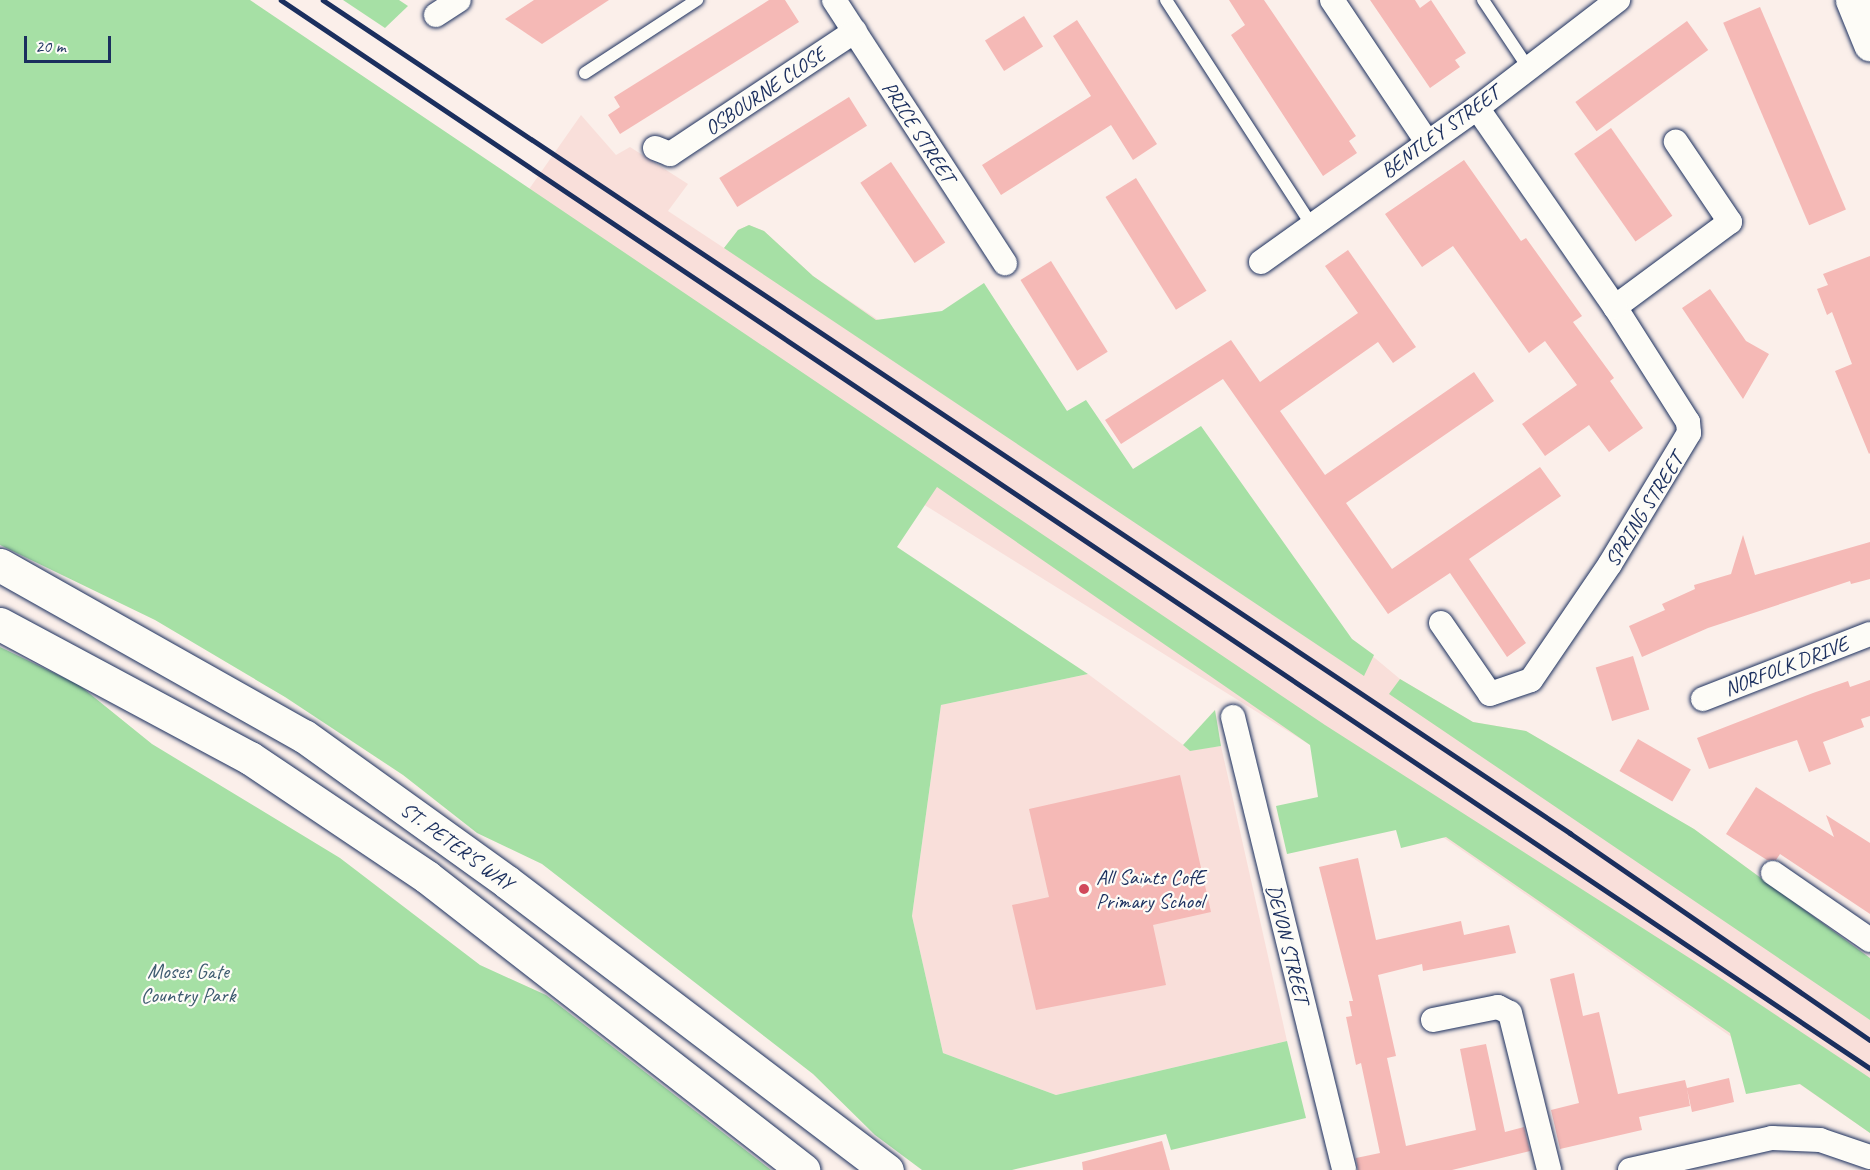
<!DOCTYPE html>
<style>
body{margin:0}
#map{position:relative;width:1870px;height:1170px;overflow:hidden;background:#fbefea;font-family:Caveat,sans-serif}
div>[style]{position:absolute}
.built>*{inset:0;background:#f9dfda}
.green>*{inset:0;background:#a6e0a5}
.building>*{inset:0;background:#f5b9b6;transform-origin:0 0}
.roads{filter:drop-shadow(0 0 2px #1b2f5e) drop-shadow(0 0 2px #1b2f5e)}
.service>*{height:12px;margin:-6px;padding:0 6px;transform-origin:6px;border-radius:6px;background:#fdfcf7}
.minor>*{height:24px;margin:-12px;padding:0 12px;transform-origin:12px;border-radius:12px;background:#fdfcf7}
.primary>*{height:33px;margin:-16.5px;padding:0 16.5px;transform-origin:16.5px;border-radius:16.5px;background:#fdfcf7}
.trunk>*{height:33px;margin:-16.5px;padding:0 16.5px;transform-origin:16.5px;border-radius:16.5px;background:#fdfcf7}
.rail>*{height:4.5px;margin:-2.25px;padding:0 2.25px;transform-origin:2.25px;border-radius:2.25px;background:#1b2f5e}
.dots>*{width:16px;height:16px;translate:-50% -50%;box-sizing:border-box;border:3px solid #fdfcf7;border-radius:50%}
span{translate:-50% -50%;white-space:nowrap;text-align:center;line-height:1.15;-webkit-text-stroke:4.5px #fdfcf7;paint-order:stroke}
.street-label{font-size:21px;color:#1b2f5e}
.poi-label{font-size:21px;color:#1b2f5e}
.left{translate:0 -50%;text-align:left}
.park-label{font-size:21px;color:#3e5b70}
.scale{position:absolute;left:24px;top:36px;width:87px;height:27px;box-sizing:border-box;border:3px solid #1b2f5e;border-top:0;padding-left:8px;font-size:18px;line-height:21px;white-space:nowrap;color:#1b2f5e;-webkit-text-stroke:4px #fdfcf7;paint-order:stroke}
</style>
<div id="map">
<div class="built">
<i style="clip-path:polygon(581px 115px,616px 155px,630px 147px,688px 184px,668px 211px,724px 248px,738px 230px,749px 225px,764px 231px,813px 276px,1352px 639px,1400px 679px,1473px 722px,1526px 731px,1694px 829px,1870px 958px,1870px 1133px,1310px 745px,870px 471px,513px 212px)"></i>
<i style="clip-path:polygon(1088px 674px,1190px 750px,1221px 746px,1287px 1041px,1056px 1095px,943px 1053px,912px 916px,941px 705px)"></i>
</div>
<div class="green">
<i style="clip-path:polygon(0 0,250px 0,1325px 725px,1716px 975px,1870px 1078px,1870px 1133px,1800px 1084px,1746px 1094px,1730px 1033px,1446px 837px,1401px 848px,1396px 830px,1287px 854px,1276px 806px,1318px 797px,1310px 745px,937px 487px,897px 547px,1088px 674px,941px 705px,912px 916px,943px 1053px,1056px 1095px,1287px 1041px,1306px 1118px,1171px 1150px,1166px 1134px,1012px 1170px,922px 1170px,875px 1135px,813px 1074px,542px 864px,477px 833px,403px 775px,285px 697px,155px 620px,0 545px)"></i>
<i style="clip-path:polygon(343px 0,399px 0,408px 6px,385px 28px)"></i>
<i style="clip-path:polygon(749px 225px,764px 231px,813px 276px,876px 320px,942px 311px,984px 283px,1067px 411px,1086px 400px,1133px 469px,1201px 426px,1352px 639px,1374px 655px,1364px 676px,724px 248px,738px 230px)"></i>
<i style="clip-path:polygon(0 647px,79px 685px,152px 744px,340px 858px,480px 965px,546px 995px,771px 1170px,0 1170px)"></i>
<i style="clip-path:polygon(1400px 679px,1473px 722px,1526px 731px,1694px 829px,1870px 958px,1870px 1020px,1389px 694px)"></i>
<i style="clip-path:polygon(1215px 710px,1221px 746px,1190px 751px,1183px 745px)"></i>
</div>
<div class="building">
<i style="clip-path:polygon(534px 0,609px 0,542px 44px,505px 19px)"></i>
<i style="clip-path:polygon(769px 0,785px 0,799px 22px,620px 134px,608px 115px,620px 107px,614px 97px)"></i>
<i style="clip-path:polygon(1229px 0,1264px 0,1356px 136px,1349px 141px,1357px 153px,1323px 176px,1231px 35px,1245px 25px)"></i>
<i style="clip-path:polygon(1370px 0,1415px 0,1420px 8px,1431px 0,1466px 53px,1455px 60px,1460px 67px,1430px 88px)"></i>
<i style="left:1760px;top:7px;width:220px;height:40px;rotate:67deg"></i>
<i style="left:1024px;top:16px;width:36px;height:46px;rotate:58deg"></i>
<i style="clip-path:polygon(1077px 20px,1157px 144px,1133px 160px,1111px 125px,1001px 195px,982px 165px,1091px 96px,1053px 36px)"></i>
<i style="left:1687px;top:21px;width:36px;height:138px;rotate:54deg"></i>
<i style="left:849px;top:97px;width:34px;height:153px;rotate:58deg"></i>
<i style="left:1611px;top:128px;width:107px;height:45px;rotate:55deg"></i>
<i style="clip-path:polygon(1464px 160px,1521px 241px,1526px 238px,1582px 316px,1573px 322px,1614px 378px,1610px 381px,1643px 428px,1609px 452px,1589px 425px,1545px 456px,1522px 424px,1577px 385px,1545px 341px,1529px 353px,1453px 246px,1422px 267px,1385px 214px)"></i>
<i style="left:891px;top:162px;width:97px;height:37px;rotate:56deg"></i>
<i style="left:1136px;top:178px;width:133px;height:36px;rotate:58deg"></i>
<i style="clip-path:polygon(1348px 250px,1416px 347px,1393px 363px,1378px 342px,1280px 411px,1325px 475px,1474px 372px,1494px 401px,1346px 503px,1392px 569px,1540px 467px,1561px 496px,1469px 559px,1526px 643px,1507px 657px,1450px 573px,1388px 614px,1223px 379px,1121px 444px,1105px 420px,1231px 340px,1260px 382px,1358px 313px,1325px 266px)"></i>
<i style="clip-path:polygon(1870px 256px,1870px 453px,1869px 454px,1835px 371px,1852px 364px,1832px 312px,1827px 315px,1817px 289px,1828px 285px,1823px 274px)"></i>
<i style="left:1051px;top:261px;width:107px;height:36px;rotate:58deg"></i>
<i style="clip-path:polygon(1710px 289px,1746px 341px,1769px 354px,1743px 399px,1682px 308px)"></i>
<i style="clip-path:polygon(1743px 535px,1755px 575px,1870px 542px,1870px 579px,1851px 584px,1850px 581px,1708px 628px,1642px 657px,1629px 626px,1665px 610px,1662px 604px,1695px 589px,1694px 585px,1731px 574px)"></i>
<i style="left:1633px;top:656px;width:56px;height:39px;rotate:73deg"></i>
<i style="clip-path:polygon(1870px 680px,1870px 716px,1861px 719px,1864px 727px,1823px 742px,1831px 764px,1809px 772px,1797px 740px,1709px 769px,1697px 738px,1813px 693px,1848px 681px,1850px 687px)"></i>
<i style="left:1638px;top:739px;width:61px;height:37px;rotate:30deg"></i>
<i style="clip-path:polygon(1180px 775px,1211px 912px,1153px 925px,1166px 985px,1036px 1010px,1012px 905px,1049px 897px,1029px 809px)"></i>
<i style="clip-path:polygon(1756px 787px,1834px 837px,1826px 815px,1870px 843px,1870px 914px,1780px 854px,1776px 860px,1767px 860px,1726px 834px)"></i>
<i style="clip-path:polygon(1358px 858px,1376px 940px,1461px 921px,1464px 935px,1509px 925px,1516px 953px,1423px 971px,1422px 964px,1378px 975px,1396px 1056px,1387px 1058px,1406px 1146px,1476px 1130px,1460px 1049px,1486px 1044px,1505px 1132px,1524px 1127px,1530px 1151px,1452px 1170px,1358px 1170px,1356px 1158px,1380px 1153px,1361px 1063px,1356px 1065px,1346px 1017px,1352px 1016px,1349px 1001px,1353px 1001px,1319px 867px)"></i>
<i style="clip-path:polygon(1574px 973px,1583px 1016px,1599px 1012px,1618px 1094px,1685px 1080px,1687px 1088px,1729px 1078px,1734px 1102px,1692px 1112px,1687px 1089px,1690px 1106px,1639px 1117px,1642px 1130px,1560px 1149px,1551px 1110px,1579px 1103px,1550px 979px)"></i>
<i style="clip-path:polygon(1162px 1141px,1170px 1170px,1083px 1170px,1082px 1162px)"></i>
</div>
<div class="roads">
<div class="service">
<i style="left:1166px;top:0;width:269px;rotate:57.1deg"></i>
<i style="left:1483px;top:0;width:79px;rotate:56.3deg"></i>
<i style="left:585px;top:73px;width:134px;rotate:-33.1deg"></i>
</div>
<div class="minor">
<i style="left:834px;top:0;width:314px;rotate:57deg"></i>
<i style="left:1332px;top:0;width:171px;rotate:56.2deg"></i>
<i style="left:436px;top:15px;width:27px;rotate:-33deg"></i>
<i style="left:655px;top:148px;width:16px;rotate:22deg"></i>
<i style="left:670px;top:154px;width:222px;rotate:-33.6deg"></i>
<i style="left:1261px;top:262px;width:265px;rotate:-35.5deg"></i>
<i style="left:1477px;top:108px;width:178px;rotate:-37.5deg"></i>
<i style="left:1615px;top:307px;width:143px;rotate:-36.5deg"></i>
<i style="left:1730px;top:222px;width:97px;rotate:-124deg"></i>
<i style="left:1441px;top:623px;width:86px;rotate:55.4deg"></i>
<i style="left:1490px;top:694px;width:43px;rotate:-18.9deg"></i>
<i style="left:1531px;top:680px;width:140px;rotate:-55.7deg"></i>
<i style="left:1610px;top:564px;width:153px;rotate:-58.9deg"></i>
<i style="left:1689px;top:433px;width:11px;rotate:-95deg"></i>
<i style="left:1688px;top:422px;width:136px;rotate:-122.4deg"></i>
<i style="left:1615px;top:307px;width:242px;rotate:-124.7deg"></i>
<i style="left:1703px;top:699px;width:179px;rotate:-21.3deg"></i>
<i style="left:1233px;top:717px;width:466px;rotate:76.2deg"></i>
<i style="left:1773px;top:873px;width:118px;rotate:34.6deg"></i>
<i style="left:1433px;top:1020px;width:66px;rotate:-11.3deg"></i>
<i style="left:1498px;top:1007px;width:13px;rotate:27deg"></i>
<i style="left:1510px;top:1013px;width:162px;rotate:76deg"></i>
<i style="left:1630px;top:1170px;width:146px;rotate:-12.7deg"></i>
<i style="left:1772px;top:1138px;width:48px;rotate:2.4deg"></i>
<i style="left:1820px;top:1140px;width:53px;rotate:18.8deg"></i>
</div>
<div class="primary">
<i style="left:1852px;top:0;width:48px;rotate:67.8deg"></i>
</div>
<div class="trunk">
<i style="left:0;top:565px;width:349px;rotate:29.4deg"></i>
<i style="left:304px;top:736px;width:250px;rotate:35.7deg"></i>
<i style="left:507px;top:882px;width:477px;rotate:37.2deg"></i>
<i style="left:0;top:624px;width:284px;rotate:28.2deg"></i>
<i style="left:250px;top:758px;width:213px;rotate:33.9deg"></i>
<i style="left:427px;top:877px;width:477px;rotate:37.9deg"></i>
</div>
</div>
<div class="rail">
<i style="left:281px;top:0;width:1915px;rotate:33.91deg"></i>
<i style="left:323px;top:0;width:1500px;rotate:33.74deg"></i>
<i style="left:1570px;top:833px;width:364px;rotate:34.6deg"></i>
</div>
<div class="dots">
<i style="left:1084px;top:889px;background:#d1495b"></i>
</div>
<div class="street-label">
<span style="left:765px;top:91px;rotate:-34deg">OSBOURNE CLOSE</span>
<span style="left:919px;top:132px;rotate:57deg">PRICE STREET</span>
<span style="left:1440px;top:132px;rotate:-36deg">BENTLEY STREET</span>
<span style="left:1644px;top:510px;rotate:-58deg">SPRING STREET</span>
<span style="left:1786px;top:666px;rotate:-21deg">NORFOLK DRIVE</span>
<span style="left:457px;top:846px;rotate:36deg">ST. PETER'S WAY</span>
<span style="left:1288px;top:944px;rotate:76deg">DEVON STREET</span>
</div>
<div class="poi-label">
<span class="left" style="left:1096px;top:889px">All Saints CofE<br>Primary School</span>
</div>
<div class="park-label">
<span style="left:188px;top:983px">Moses Gate<br>Country Park</span>
</div>
<div class="scale">20 m</div>
</div>
